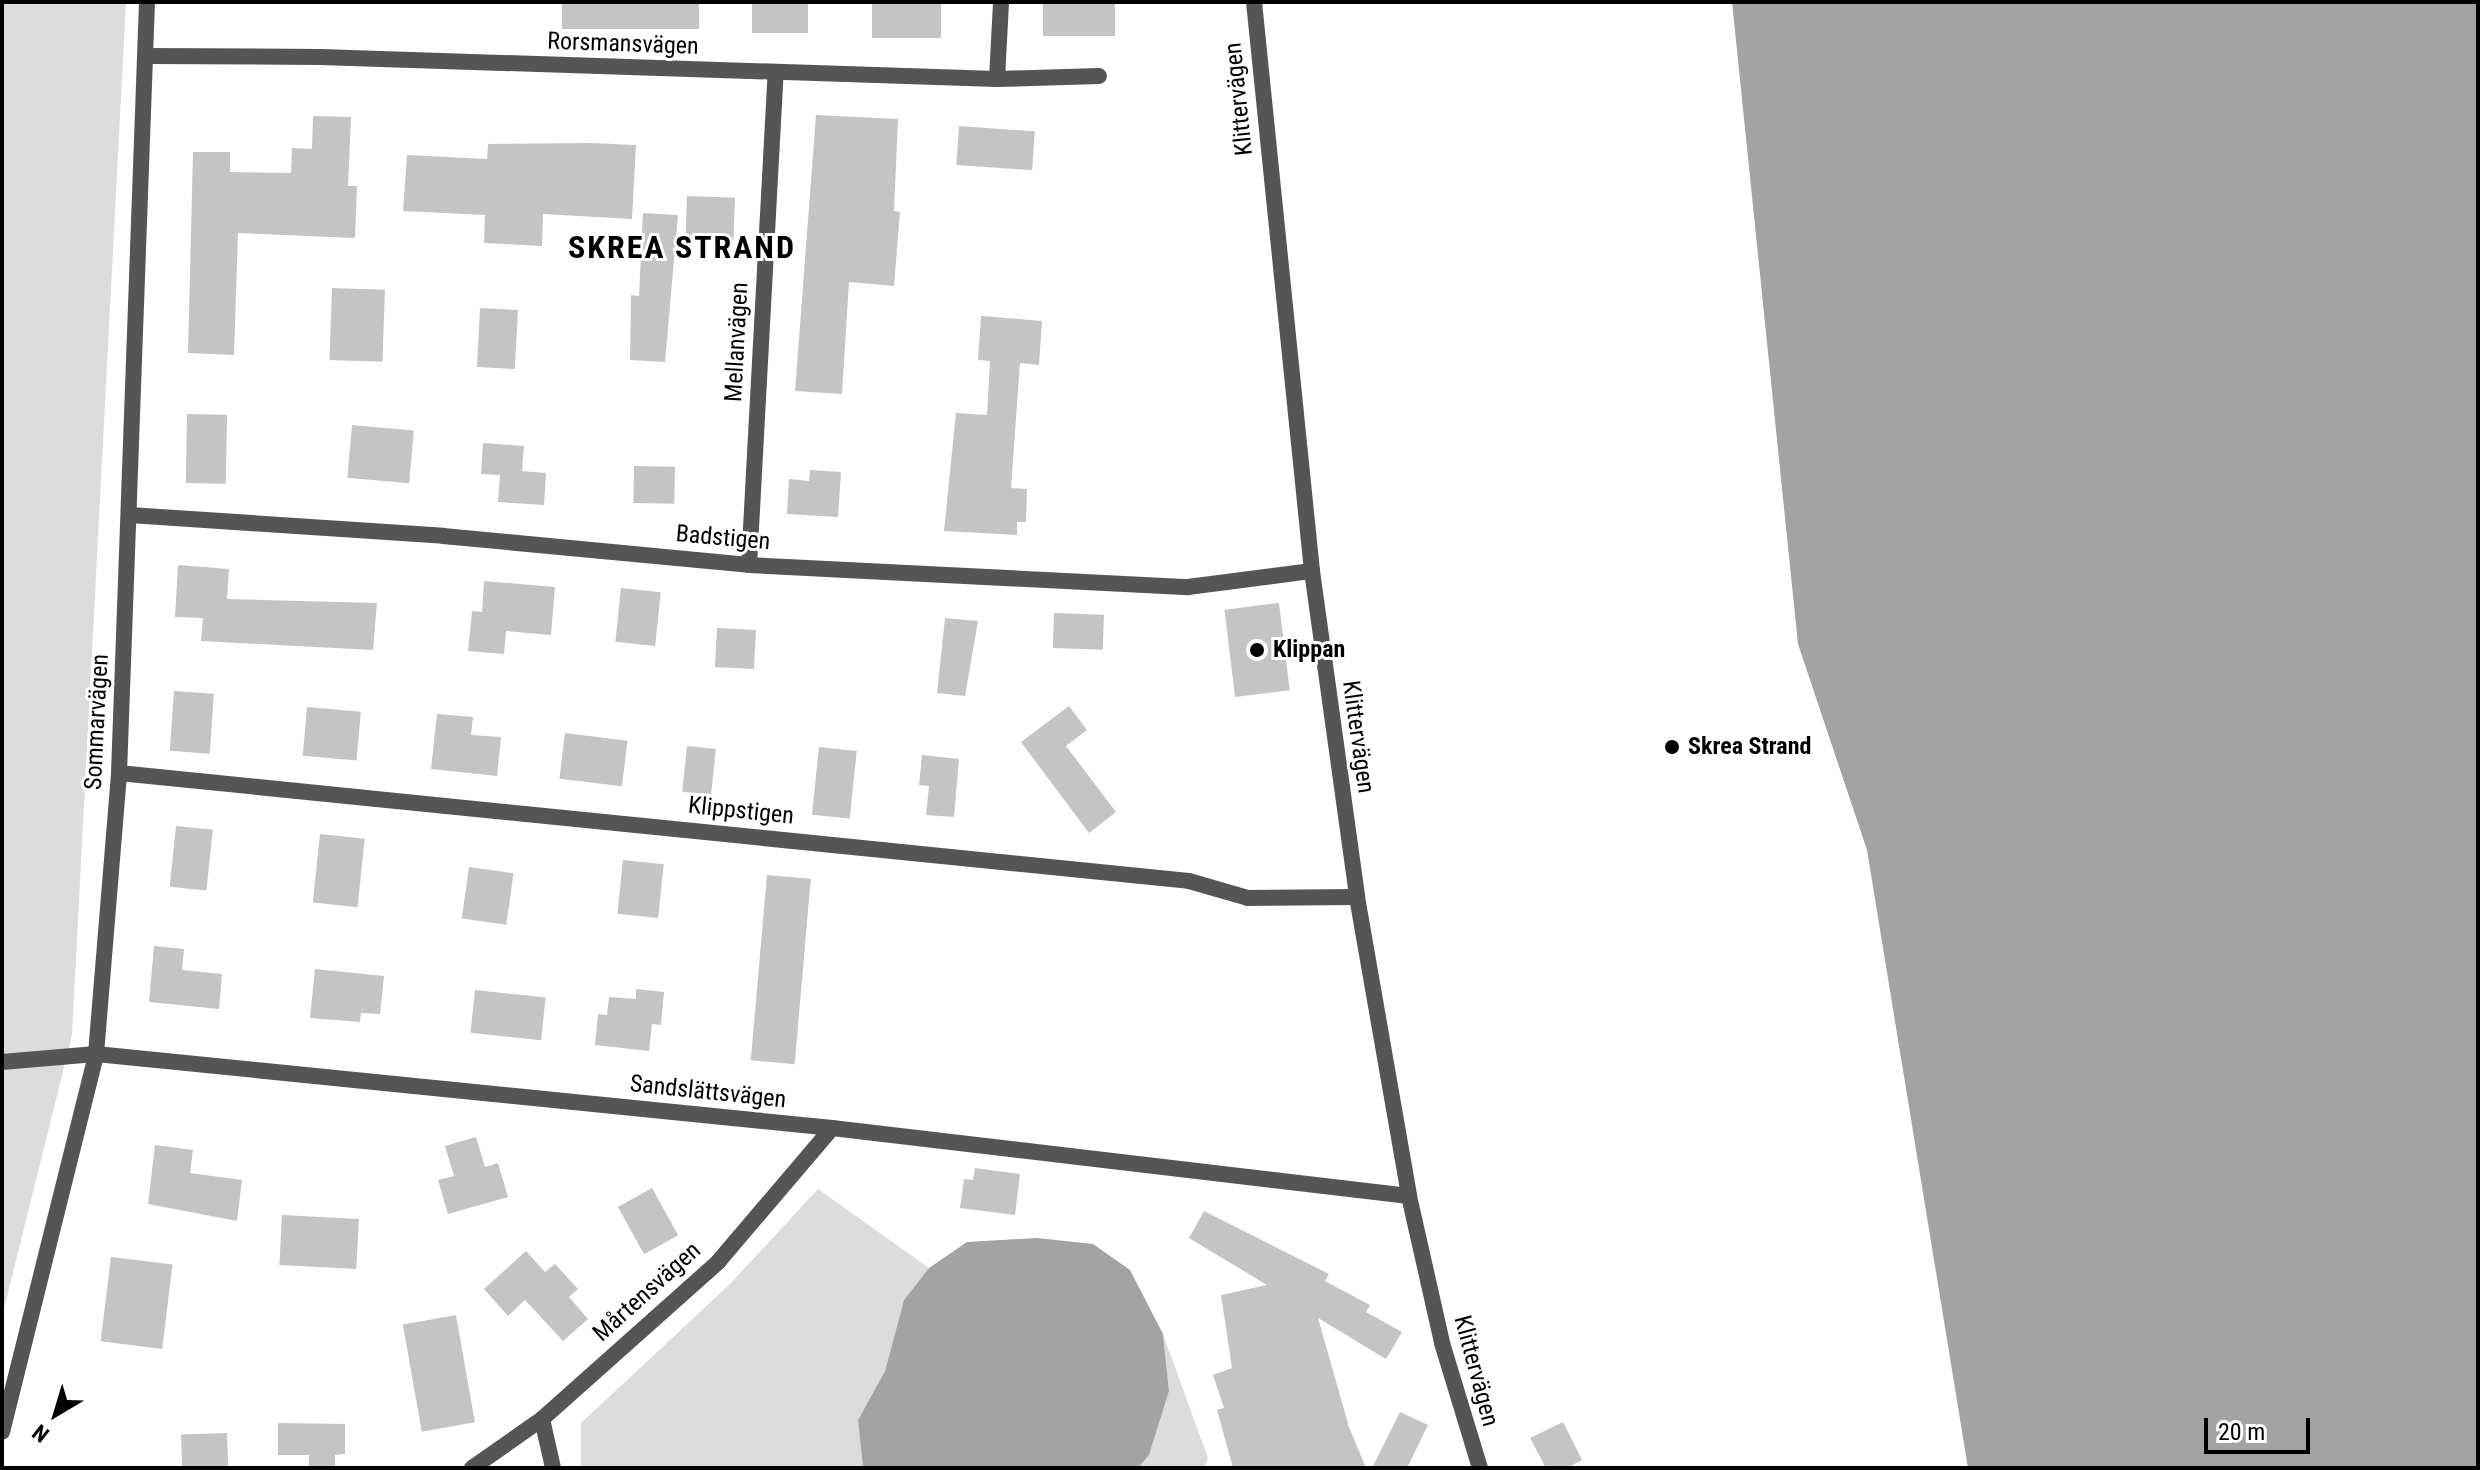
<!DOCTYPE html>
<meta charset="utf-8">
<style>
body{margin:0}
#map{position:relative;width:2480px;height:1470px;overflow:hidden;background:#fff;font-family:"Roboto Condensed",sans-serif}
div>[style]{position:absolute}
.green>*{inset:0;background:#dcdcdc}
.water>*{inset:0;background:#a3a3a3}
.building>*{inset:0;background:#c4c4c4;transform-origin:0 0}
.street>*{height:16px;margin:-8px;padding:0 8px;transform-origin:8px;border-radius:8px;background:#555}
.dots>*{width:22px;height:22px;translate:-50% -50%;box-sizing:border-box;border:4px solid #fff;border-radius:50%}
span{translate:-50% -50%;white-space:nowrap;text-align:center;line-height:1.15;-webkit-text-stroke:6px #fff;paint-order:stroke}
.street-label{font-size:24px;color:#000}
.poi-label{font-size:24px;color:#000;font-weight:700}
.left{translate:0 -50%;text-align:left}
.district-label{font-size:32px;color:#000;font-weight:700;letter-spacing:2px}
.frame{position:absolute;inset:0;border:4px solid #000;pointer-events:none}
.north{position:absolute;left:16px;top:1374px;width:80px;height:80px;-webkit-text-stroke:6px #fff;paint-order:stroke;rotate:218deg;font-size:22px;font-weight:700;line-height:32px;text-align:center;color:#000}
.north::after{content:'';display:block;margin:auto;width:28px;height:36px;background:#000;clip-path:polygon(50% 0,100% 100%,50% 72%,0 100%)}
.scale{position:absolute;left:2204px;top:1418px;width:106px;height:36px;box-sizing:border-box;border:4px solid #000;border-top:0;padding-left:10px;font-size:24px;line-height:28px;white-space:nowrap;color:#000;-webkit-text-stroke:6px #fff;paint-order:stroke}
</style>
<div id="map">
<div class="green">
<i style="clip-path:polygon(2px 2px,126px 2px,72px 1035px,2px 1317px)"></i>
<i style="clip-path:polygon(818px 1189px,929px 1268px,904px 1300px,885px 1371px,858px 1420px,863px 1468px,581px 1468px,581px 1423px,730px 1284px)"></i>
<i style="clip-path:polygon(1163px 1334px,1208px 1458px,1204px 1468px,1138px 1468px,1149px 1455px,1169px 1391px)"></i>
</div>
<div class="water">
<i style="clip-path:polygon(1732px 2px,2478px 2px,2478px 1468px,1968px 1468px,1867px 850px,1798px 644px)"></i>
<i style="clip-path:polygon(1037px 1238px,1093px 1244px,1130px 1270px,1163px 1334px,1169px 1391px,1149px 1455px,1138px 1468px,863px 1468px,858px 1420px,885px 1371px,904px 1300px,929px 1268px,967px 1242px)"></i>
</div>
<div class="building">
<i style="left:562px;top:2px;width:137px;height:27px"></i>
<i style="left:752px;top:2px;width:56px;height:31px"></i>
<i style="left:872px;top:2px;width:69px;height:36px"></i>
<i style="left:1043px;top:2px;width:72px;height:34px"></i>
<i style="clip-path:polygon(816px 115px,898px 119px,894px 211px,900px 212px,894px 286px,849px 282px,842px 394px,795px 391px)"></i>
<i style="clip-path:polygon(313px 116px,351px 117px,348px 186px,357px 186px,355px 238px,238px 233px,234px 355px,188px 353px,193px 152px,230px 152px,230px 172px,291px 173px,292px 148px,312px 149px)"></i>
<i style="left:959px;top:126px;width:76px;height:39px;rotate:4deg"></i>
<i style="clip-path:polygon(591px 143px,636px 145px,632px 219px,543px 214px,542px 246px,484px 243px,485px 215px,403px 211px,407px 155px,487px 159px,488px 144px)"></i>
<i style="left:687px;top:196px;width:48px;height:43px;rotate:2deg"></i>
<i style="clip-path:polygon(643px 213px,678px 215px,665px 362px,630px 360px,631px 295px,639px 296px)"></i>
<i style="left:332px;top:288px;width:53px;height:72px;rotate:2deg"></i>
<i style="left:480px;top:308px;width:38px;height:59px;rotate:3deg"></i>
<i style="clip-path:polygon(981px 316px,1042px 321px,1039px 365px,1020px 363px,1011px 488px,1027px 489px,1026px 522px,1017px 522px,1017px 535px,944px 531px,956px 413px,987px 415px,990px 361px,978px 360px)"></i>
<i style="left:187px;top:414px;width:40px;height:69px;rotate:1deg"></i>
<i style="left:352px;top:425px;width:62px;height:53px;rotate:5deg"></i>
<i style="clip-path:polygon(483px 443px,524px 446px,522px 471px,546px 473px,544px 505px,498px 502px,500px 475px,481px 474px)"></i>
<i style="left:634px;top:466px;width:41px;height:37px;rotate:1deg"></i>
<i style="clip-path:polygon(810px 470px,841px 472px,838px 517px,787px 514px,789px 479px,809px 481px)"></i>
<i style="clip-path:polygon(178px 565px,229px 569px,227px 599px,377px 603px,373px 650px,201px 641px,203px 618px,175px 617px)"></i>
<i style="clip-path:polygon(484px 581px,555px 587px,551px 635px,506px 631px,504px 654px,468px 651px,472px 611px,482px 612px)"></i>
<i style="left:621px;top:588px;width:40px;height:54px;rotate:6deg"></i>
<i style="left:1279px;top:603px;width:88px;height:55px;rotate:83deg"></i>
<i style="left:1054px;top:613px;width:50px;height:35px;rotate:2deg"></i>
<i style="clip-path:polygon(945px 618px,978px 621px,965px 696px,937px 693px)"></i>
<i style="left:717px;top:628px;width:39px;height:39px;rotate:3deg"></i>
<i style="left:174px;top:691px;width:40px;height:60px;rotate:4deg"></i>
<i style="clip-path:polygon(1069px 706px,1087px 730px,1066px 746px,1116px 812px,1089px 833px,1021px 742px)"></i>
<i style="left:307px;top:707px;width:54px;height:49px;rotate:5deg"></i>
<i style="clip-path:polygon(437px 714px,473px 717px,471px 735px,501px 737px,497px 776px,431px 769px)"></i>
<i style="left:565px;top:733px;width:63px;height:46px;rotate:7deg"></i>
<i style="left:687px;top:746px;width:29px;height:46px;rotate:6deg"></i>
<i style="left:819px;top:747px;width:38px;height:68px;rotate:6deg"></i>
<i style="clip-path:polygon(922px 755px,959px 759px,954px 817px,926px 815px,929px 786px,919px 785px)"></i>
<i style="left:176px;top:826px;width:37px;height:61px;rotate:6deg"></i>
<i style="left:320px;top:834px;width:45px;height:69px;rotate:6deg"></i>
<i style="left:623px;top:860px;width:41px;height:54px;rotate:6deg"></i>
<i style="left:469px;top:867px;width:45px;height:52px;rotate:8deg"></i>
<i style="left:767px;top:875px;width:44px;height:186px;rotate:5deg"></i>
<i style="clip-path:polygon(154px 946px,184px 949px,182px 970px,222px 974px,219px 1009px,149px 1002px)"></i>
<i style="clip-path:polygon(315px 969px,384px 976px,380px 1014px,361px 1013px,360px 1022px,310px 1018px)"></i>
<i style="clip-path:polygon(636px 989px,664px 992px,661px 1025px,652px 1024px,649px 1051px,595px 1045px,598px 1014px,607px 1015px,609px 997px,636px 999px)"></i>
<i style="left:475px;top:990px;width:71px;height:43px;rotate:6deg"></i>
<i style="clip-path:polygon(476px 1137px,485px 1167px,498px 1163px,508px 1197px,448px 1214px,438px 1180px,454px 1176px,445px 1146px)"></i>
<i style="clip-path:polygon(155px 1145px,193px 1150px,190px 1173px,242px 1180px,237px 1221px,148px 1204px)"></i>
<i style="clip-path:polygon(975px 1168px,1020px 1174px,1015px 1215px,960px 1208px,964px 1179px,973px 1180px)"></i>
<i style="left:652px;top:1188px;width:54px;height:39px;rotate:61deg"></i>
<i style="clip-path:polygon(1204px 1211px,1329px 1274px,1325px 1281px,1370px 1305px,1366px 1312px,1402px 1332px,1386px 1359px,1318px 1318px,1349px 1427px,1366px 1468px,1233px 1468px,1217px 1410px,1224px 1408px,1213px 1375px,1232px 1368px,1221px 1295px,1267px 1285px,1189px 1238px)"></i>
<i style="left:282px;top:1215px;width:77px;height:50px;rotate:3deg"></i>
<i style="clip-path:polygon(526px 1251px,545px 1272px,555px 1264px,578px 1289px,569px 1297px,588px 1319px,563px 1341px,525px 1300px,508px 1316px,484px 1289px)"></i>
<i style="left:111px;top:1257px;width:62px;height:85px;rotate:7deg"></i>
<i style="left:456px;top:1315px;width:109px;height:54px;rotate:80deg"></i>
<i style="clip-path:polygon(1400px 1412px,1428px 1425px,1407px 1468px,1372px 1468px)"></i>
<i style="clip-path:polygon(1563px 1422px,1582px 1460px,1567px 1468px,1546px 1468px,1530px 1438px)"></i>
<i style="clip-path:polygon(278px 1423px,345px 1424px,345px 1454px,335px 1455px,335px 1468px,309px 1468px,309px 1455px,278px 1455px)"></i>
<i style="left:227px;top:1433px;width:35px;height:46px;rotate:88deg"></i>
</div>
<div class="street">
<i style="left:1254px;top:2px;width:572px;rotate:84.18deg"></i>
<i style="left:1312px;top:571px;width:329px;rotate:82.1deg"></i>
<i style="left:1357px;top:897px;width:303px;rotate:80.1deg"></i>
<i style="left:1409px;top:1196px;width:151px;rotate:77.3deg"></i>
<i style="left:1442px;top:1343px;width:131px;rotate:73.1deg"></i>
<i style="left:146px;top:56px;width:174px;rotate:0.3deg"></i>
<i style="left:320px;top:57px;width:677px;rotate:1.86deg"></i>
<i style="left:997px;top:79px;width:102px;rotate:-1.7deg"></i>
<i style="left:997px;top:79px;width:77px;rotate:-87deg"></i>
<i style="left:130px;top:515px;width:314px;rotate:3.8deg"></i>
<i style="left:443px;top:536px;width:307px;rotate:5.4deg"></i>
<i style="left:749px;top:565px;width:440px;rotate:2.9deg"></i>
<i style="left:1188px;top:587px;width:125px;rotate:-7.4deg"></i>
<i style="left:749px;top:565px;width:493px;rotate:-86.9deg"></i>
<i style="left:119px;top:773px;width:1075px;rotate:5.76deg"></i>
<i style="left:1189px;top:881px;width:61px;rotate:16.1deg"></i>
<i style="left:1248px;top:898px;width:109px;rotate:-0.5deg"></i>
<i style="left:2px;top:1062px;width:94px;rotate:-4.9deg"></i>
<i style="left:96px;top:1054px;width:740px;rotate:5.74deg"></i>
<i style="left:832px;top:1128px;width:581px;rotate:6.72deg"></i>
<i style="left:542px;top:1419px;width:50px;rotate:77.3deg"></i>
<i style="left:2px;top:1432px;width:390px;rotate:-76deg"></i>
<i style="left:96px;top:1054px;width:282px;rotate:-85.3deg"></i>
<i style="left:119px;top:773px;width:772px;rotate:-87.92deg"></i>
<i style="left:472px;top:1468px;width:85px;rotate:-35deg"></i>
<i style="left:542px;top:1419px;width:236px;rotate:-41.7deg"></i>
<i style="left:718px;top:1262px;width:176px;rotate:-49.6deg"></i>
</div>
<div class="dots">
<i style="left:1257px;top:650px;background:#000"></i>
<i style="left:1672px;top:747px;background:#000"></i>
</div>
<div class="street-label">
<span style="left:623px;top:44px;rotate:2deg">Rorsmansvägen</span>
<span style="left:1239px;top:99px;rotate:-96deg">Klittervägen</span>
<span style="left:737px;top:342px;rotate:-87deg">Mellanvägen</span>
<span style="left:723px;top:538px;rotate:5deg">Badstigen</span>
<span style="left:97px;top:722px;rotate:-87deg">Sommarvägen</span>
<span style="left:1358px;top:737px;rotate:82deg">Klittervägen</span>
<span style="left:741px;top:811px;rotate:6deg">Klippstigen</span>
<span style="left:708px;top:1092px;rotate:6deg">Sandslättsvägen</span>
<span style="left:647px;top:1292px;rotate:-42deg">Mårtensvägen</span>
<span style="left:1476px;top:1371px;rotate:75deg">Klittervägen</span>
</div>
<div class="poi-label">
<span class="left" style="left:1273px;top:650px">Klippan</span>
<span class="left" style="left:1688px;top:747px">Skrea Strand</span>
</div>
<div class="district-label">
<span style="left:682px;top:247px">SKREA STRAND</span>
</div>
<div class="frame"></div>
<div class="north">N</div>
<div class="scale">20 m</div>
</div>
